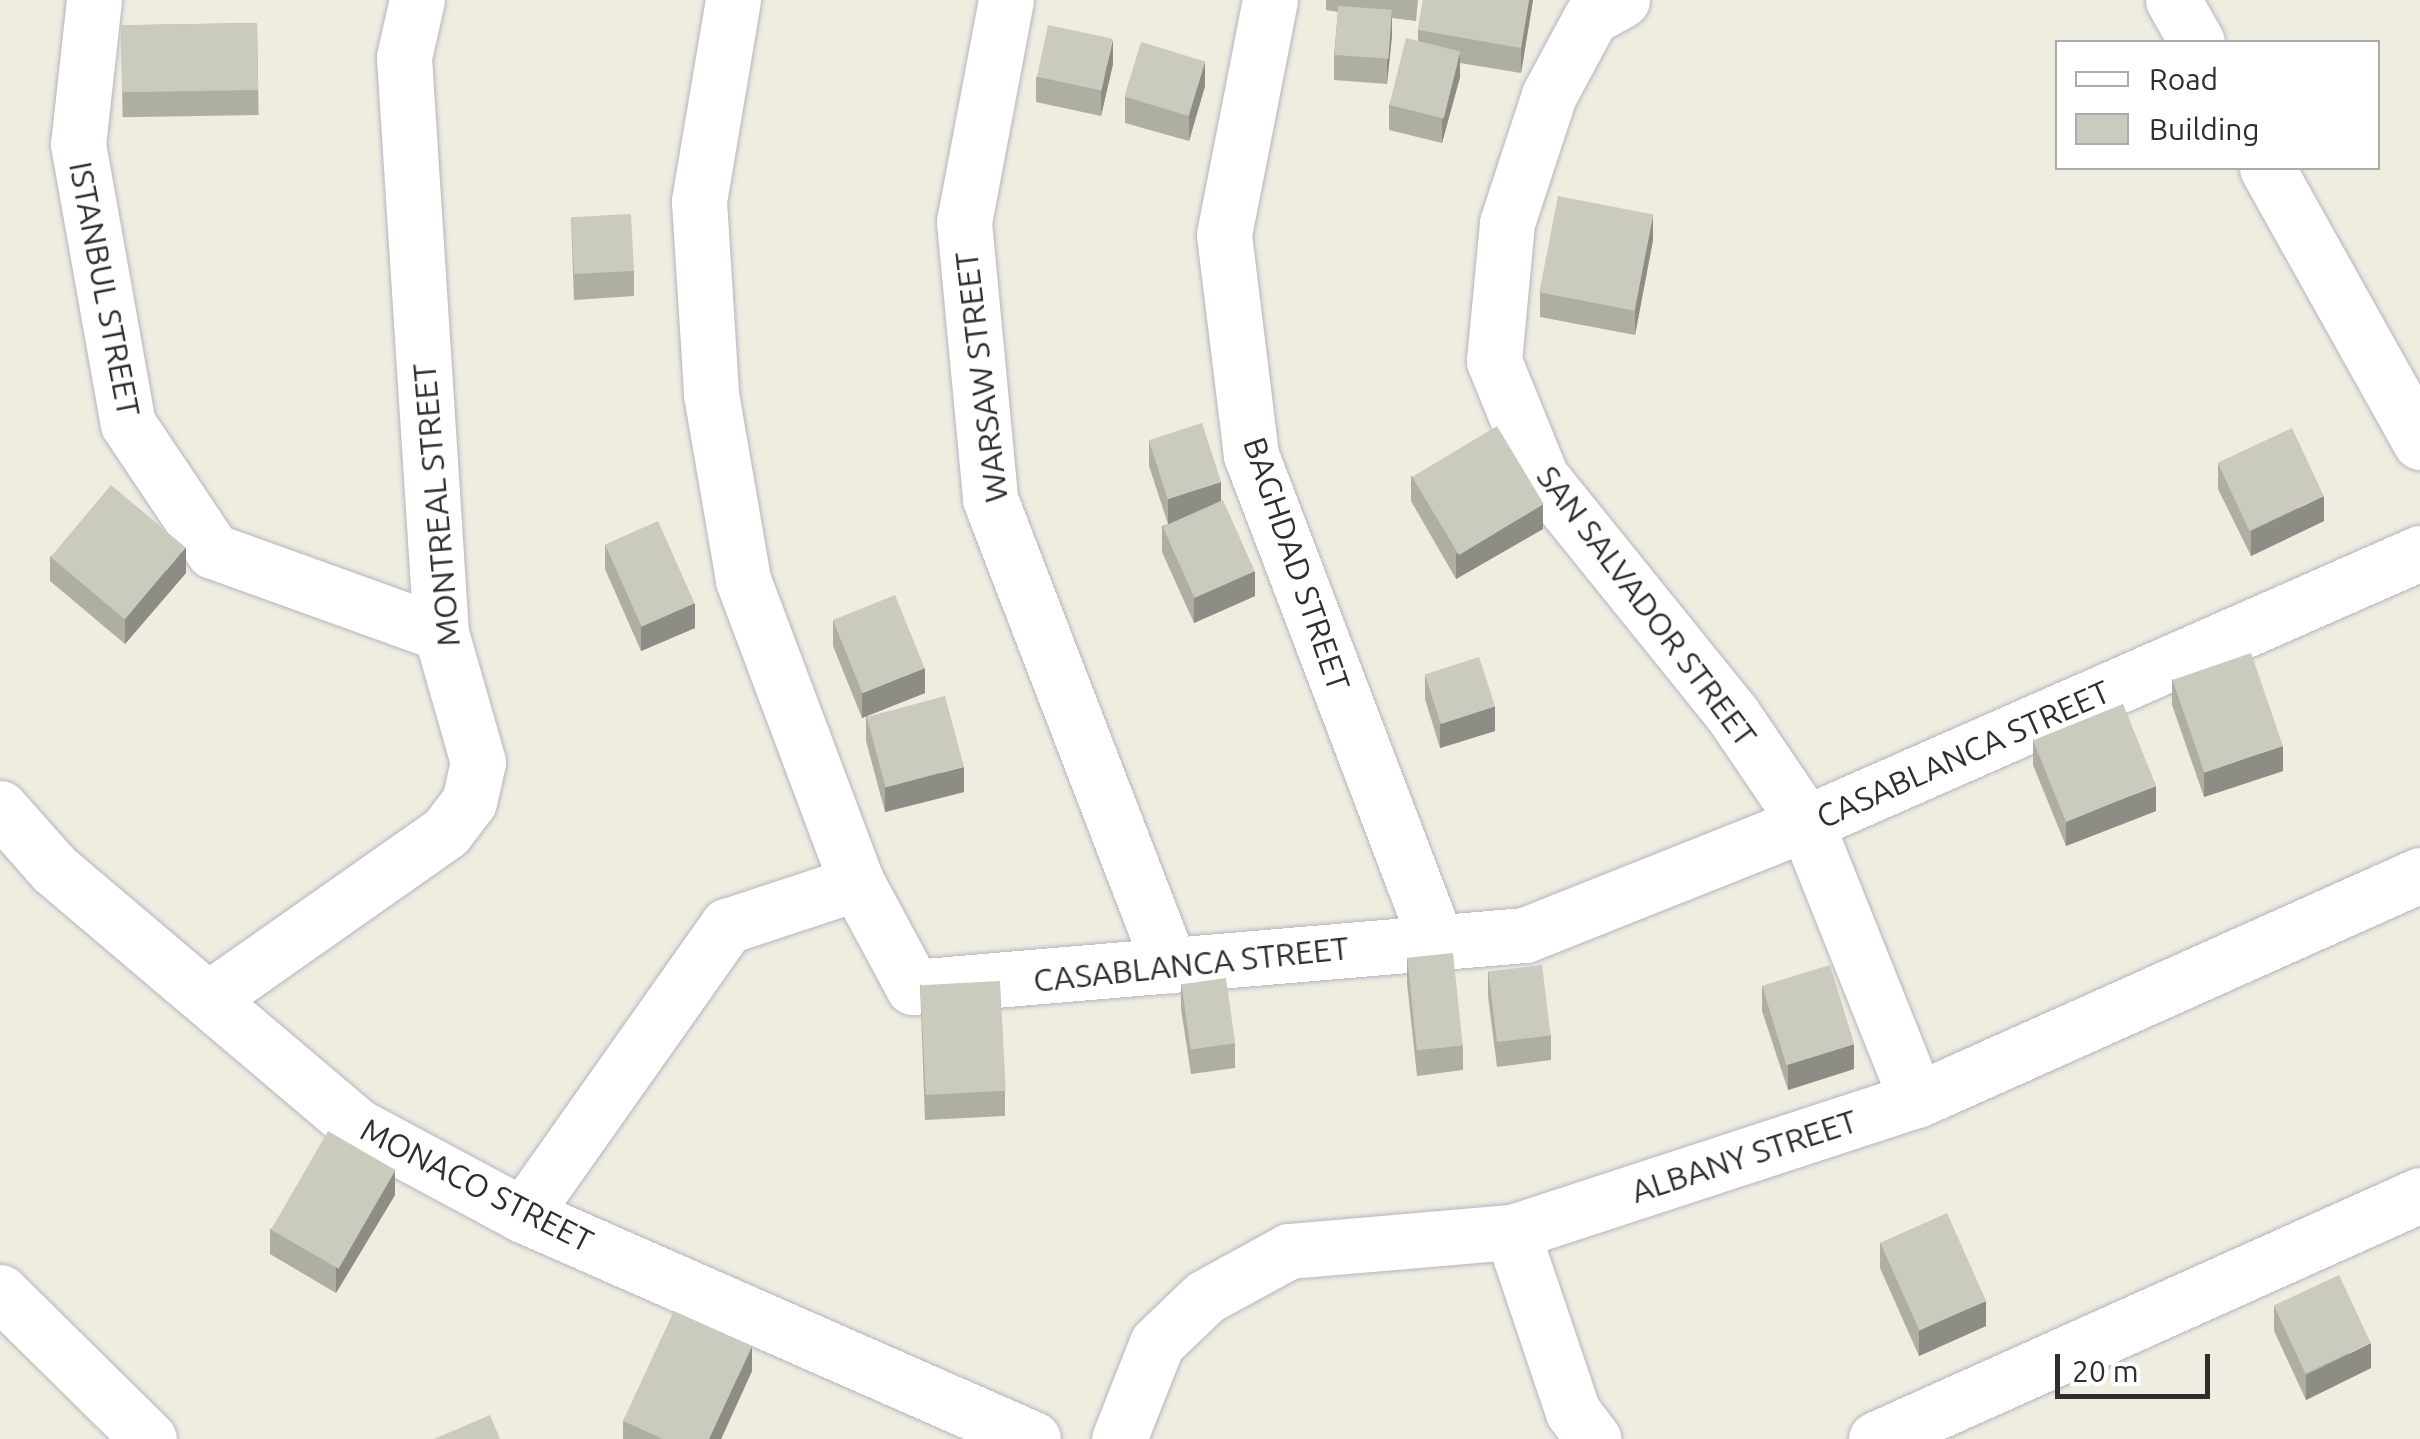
<!DOCTYPE html>
<style>
body{margin:0}
#map{position:relative;width:2420px;height:1439px;overflow:hidden;background:#efece0;font-family:Ubuntu,sans-serif}
div>[style]{position:absolute}
.roads{filter:drop-shadow(0 0 2px #b4b4c2) drop-shadow(0 0 2px #b4b4c2)}
.minor>*{height:55px;margin:-27.5px;padding:0 27.5px;transform-origin:27.5px;border-radius:27.5px;background:#fff}
.wall>*{inset:0;background:#afaea3;transform-origin:0 0}
.shaded-wall>*{inset:0;background:#8e8d85}
.building>*{inset:0;background:#cbcabe;transform-origin:0 0}
span{translate:-50% -50%;white-space:nowrap;text-align:center;line-height:1.15;-webkit-text-stroke:8px #fff;paint-order:stroke}
.street-label{font-size:32px;color:#2e2e2e}
.legend{position:absolute;left:2055px;top:40px;width:325px;height:130px;box-sizing:border-box;background:#fff;border:2px solid #ababab;margin:0;padding:12px 18px;list-style:none;font-size:30px;color:#2e2e2e}
.legend li{display:flex;align-items:center;gap:20px;height:50px}
.legend b{width:50px;border:2px solid #ababab}
.scale{position:absolute;left:2055px;top:1354px;width:155px;height:45px;box-sizing:border-box;border:5px solid #2e2e2e;border-top:0;padding-left:12px;font-size:30px;line-height:35px;white-space:nowrap;color:#2e2e2e;-webkit-text-stroke:8px #fff;paint-order:stroke}
</style>
<div id="map">
<div class="roads">
<div class="minor">
<i style="left:94px;top:0;width:145px;rotate:96.3deg"></i>
<i style="left:78px;top:144px;width:284px;rotate:79.9deg"></i>
<i style="left:128px;top:424px;width:153px;rotate:56.2deg"></i>
<i style="left:213px;top:551px;width:242px;rotate:19.8deg"></i>
<i style="left:733px;top:0;width:204px;rotate:99.6deg"></i>
<i style="left:699px;top:201px;width:193px;rotate:86.4deg"></i>
<i style="left:711px;top:394px;width:189px;rotate:80.2deg"></i>
<i style="left:743px;top:580px;width:324px;rotate:69.4deg"></i>
<i style="left:857px;top:883px;width:118px;rotate:61.7deg"></i>
<i style="left:913px;top:987px;width:614px;rotate:-4.86deg"></i>
<i style="left:1525px;top:935px;width:302px;rotate:-21.7deg"></i>
<i style="left:1806px;top:823px;width:671px;rotate:-23.74deg"></i>
<i style="left:1006px;top:0;width:226px;rotate:100.7deg"></i>
<i style="left:964px;top:222px;width:278px;rotate:84.6deg"></i>
<i style="left:990px;top:499px;width:500px;rotate:68.92deg"></i>
<i style="left:1270px;top:0;width:239px;rotate:101.1deg"></i>
<i style="left:1224px;top:235px;width:222px;rotate:83deg"></i>
<i style="left:1251px;top:455px;width:517px;rotate:69.15deg"></i>
<i style="left:1622px;top:0;width:35px;rotate:151deg"></i>
<i style="left:1591px;top:17px;width:89px;rotate:118.3deg"></i>
<i style="left:1549px;top:95px;width:135px;rotate:108.2deg"></i>
<i style="left:1507px;top:223px;width:139px;rotate:95.4deg"></i>
<i style="left:1494px;top:361px;width:125px;rotate:67.9deg"></i>
<i style="left:1541px;top:477px;width:306px;rotate:51.1deg"></i>
<i style="left:1733px;top:715px;width:130px;rotate:55.9deg"></i>
<i style="left:1806px;top:823px;width:298px;rotate:68.2deg"></i>
<i style="left:2173px;top:0;width:48px;rotate:60.3deg"></i>
<i style="left:2267px;top:168px;width:314px;rotate:60.8deg"></i>
<i style="left:0;top:808px;width:81px;rotate:48.5deg"></i>
<i style="left:54px;top:869px;width:397px;rotate:40.3deg"></i>
<i style="left:357px;top:1126px;width:188px;rotate:28.2deg"></i>
<i style="left:523px;top:1215px;width:557px;rotate:23.71deg"></i>
<i style="left:211px;top:997px;width:287px;rotate:-35.1deg"></i>
<i style="left:446px;top:832px;width:38px;rotate:-53deg"></i>
<i style="left:469px;top:802px;width:41px;rotate:-77.3deg"></i>
<i style="left:478px;top:762px;width:134px;rotate:-106deg"></i>
<i style="left:441px;top:633px;width:577px;rotate:-93.68deg"></i>
<i style="left:404px;top:57px;width:58px;rotate:-77.2deg"></i>
<i style="left:523px;top:1215px;width:354px;rotate:-54.8deg"></i>
<i style="left:727px;top:926px;width:137px;rotate:-18.3deg"></i>
<i style="left:1512px;top:1232px;width:190px;rotate:71.3deg"></i>
<i style="left:1573px;top:1412px;width:34px;rotate:53deg"></i>
<i style="left:0;top:1292px;width:209px;rotate:44.6deg"></i>
<i style="left:1119px;top:1439px;width:103px;rotate:-68.4deg"></i>
<i style="left:1157px;top:1343px;width:66px;rotate:-43.8deg"></i>
<i style="left:1205px;top:1297px;width:96px;rotate:-28.7deg"></i>
<i style="left:1289px;top:1251px;width:224px;rotate:-4.9deg"></i>
<i style="left:1512px;top:1232px;width:426px;rotate:-18.1deg"></i>
<i style="left:1917px;top:1100px;width:551px;rotate:-24.1deg"></i>
<i style="left:1876px;top:1439px;width:596px;rotate:-24.16deg"></i>
</div>
</div>
<div class="wall">
<i style="clip-path:polygon(1326px 0,1418px 0,1416px 21px,1392px 18px,1392px 36px,1387px 84px,1334px 80px,1334px 55px,1338px 12px,1326px 10px)"></i>
<i style="clip-path:polygon(1423px 0,1533px 0,1521px 73px,1460px 63px,1460px 77px,1442px 143px,1389px 130px,1389px 105px,1418px 41px,1418px 30px)"></i>
<i style="left:257px;top:23px;width:92px;height:136px;rotate:89deg"></i>
<i style="clip-path:polygon(1113px 64px,1101px 116px,1036px 102px,1036px 77px)"></i>
<i style="clip-path:polygon(1205px 86px,1189px 141px,1125px 123px,1125px 97px)"></i>
<i style="clip-path:polygon(571px 217px,634px 271px,634px 296px,574px 300px)"></i>
<i style="clip-path:polygon(1653px 240px,1635px 335px,1540px 317px,1540px 292px)"></i>
<i style="clip-path:polygon(1149px 440px,1221px 501px,1255px 596px,1194px 623px,1162px 552px,1162px 526px,1168px 524px,1149px 466px)"></i>
<i style="clip-path:polygon(2218px 464px,2324px 521px,2251px 556px,2218px 489px)"></i>
<i style="clip-path:polygon(1411px 476px,1543px 529px,1456px 579px,1411px 501px)"></i>
<i style="clip-path:polygon(605px 544px,695px 628px,641px 651px,605px 569px)"></i>
<i style="clip-path:polygon(50px 556px,186px 573px,125px 644px,50px 581px)"></i>
<i style="clip-path:polygon(833px 620px,925px 693px,867px 716px,964px 792px,885px 812px,866px 741px,866px 716px,862px 718px,833px 646px)"></i>
<i style="clip-path:polygon(1425px 674px,1495px 731px,1440px 748px,1425px 699px)"></i>
<i style="clip-path:polygon(2172px 679px,2283px 771px,2204px 797px,2172px 705px)"></i>
<i style="clip-path:polygon(2033px 739px,2156px 811px,2066px 846px,2033px 765px)"></i>
<i style="clip-path:polygon(1407px 958px,1463px 1045px,1463px 1070px,1417px 1076px,1407px 983px)"></i>
<i style="clip-path:polygon(1488px 971px,1551px 1035px,1551px 1060px,1497px 1067px,1488px 996px)"></i>
<i style="clip-path:polygon(920px 984px,1005px 1091px,1005px 1116px,925px 1120px)"></i>
<i style="clip-path:polygon(1181px 984px,1235px 1043px,1235px 1068px,1191px 1074px,1181px 1009px)"></i>
<i style="clip-path:polygon(1762px 986px,1854px 1069px,1788px 1090px,1762px 1011px)"></i>
<i style="clip-path:polygon(395px 1195px,336px 1293px,270px 1254px,270px 1229px)"></i>
<i style="clip-path:polygon(1880px 1243px,1986px 1326px,1919px 1356px,1880px 1268px)"></i>
<i style="clip-path:polygon(2274px 1305px,2371px 1368px,2306px 1400px,2274px 1331px)"></i>
<i style="clip-path:polygon(752px 1371px,721px 1439px,623px 1439px,623px 1421px)"></i>
</div>
<div class="shaded-wall">
<i style="clip-path:polygon(1529px 0,1533px 0,1521px 73px,1521px 48px)"></i>
<i style="clip-path:polygon(1392px 10px,1392px 36px,1387px 84px,1387px 59px)"></i>
<i style="clip-path:polygon(1113px 39px,1113px 64px,1101px 116px,1101px 91px)"></i>
<i style="clip-path:polygon(1460px 51px,1460px 77px,1442px 143px,1442px 118px)"></i>
<i style="clip-path:polygon(1205px 61px,1205px 86px,1189px 141px,1189px 116px)"></i>
<i style="clip-path:polygon(1653px 214px,1653px 240px,1635px 335px,1635px 309px)"></i>
<i style="clip-path:polygon(1221px 482px,1221px 508px,1168px 524px,1168px 498px)"></i>
<i style="clip-path:polygon(2324px 496px,2324px 521px,2251px 556px,2251px 531px)"></i>
<i style="clip-path:polygon(1543px 504px,1543px 529px,1456px 579px,1456px 554px)"></i>
<i style="clip-path:polygon(186px 547px,186px 573px,125px 644px,125px 619px)"></i>
<i style="clip-path:polygon(1255px 571px,1255px 596px,1194px 623px,1194px 597px)"></i>
<i style="clip-path:polygon(695px 603px,695px 628px,641px 651px,641px 626px)"></i>
<i style="clip-path:polygon(925px 668px,925px 693px,862px 718px,862px 693px)"></i>
<i style="clip-path:polygon(1495px 706px,1495px 731px,1440px 748px,1440px 723px)"></i>
<i style="clip-path:polygon(2283px 746px,2283px 771px,2204px 797px,2204px 772px)"></i>
<i style="clip-path:polygon(964px 767px,964px 792px,885px 812px,885px 787px)"></i>
<i style="clip-path:polygon(2156px 786px,2156px 811px,2066px 846px,2066px 821px)"></i>
<i style="clip-path:polygon(1854px 1044px,1854px 1069px,1788px 1090px,1788px 1064px)"></i>
<i style="clip-path:polygon(395px 1170px,395px 1195px,336px 1293px,336px 1268px)"></i>
<i style="clip-path:polygon(1986px 1301px,1986px 1326px,1919px 1356px,1919px 1330px)"></i>
<i style="clip-path:polygon(2371px 1343px,2371px 1368px,2306px 1400px,2306px 1375px)"></i>
<i style="clip-path:polygon(752px 1346px,752px 1371px,721px 1439px,709px 1439px)"></i>
</div>
<div class="building">
<i style="clip-path:polygon(1423px 0,1529px 0,1521px 48px,1418px 30px)"></i>
<i style="left:1338px;top:6px;width:54px;height:49px;rotate:4deg"></i>
<i style="left:257px;top:23px;width:67px;height:136px;rotate:89deg"></i>
<i style="left:1048px;top:25px;width:66px;height:53px;rotate:12deg"></i>
<i style="left:1406px;top:38px;width:56px;height:69px;rotate:14deg"></i>
<i style="left:1141px;top:42px;width:67px;height:57px;rotate:17deg"></i>
<i style="left:1558px;top:196px;width:97px;height:98px;rotate:11deg"></i>
<i style="left:631px;top:214px;width:57px;height:60px;rotate:87deg"></i>
<i style="left:1202px;top:423px;width:62px;height:56px;rotate:72deg"></i>
<i style="left:1497px;top:426px;width:91px;height:99px;rotate:59deg"></i>
<i style="left:2292px;top:428px;width:75px;height:82px;rotate:65deg"></i>
<i style="left:111px;top:485px;width:97px;height:94px;rotate:40deg"></i>
<i style="left:1223px;top:500px;width:78px;height:66px;rotate:66deg"></i>
<i style="left:658px;top:521px;width:90px;height:58px;rotate:66deg"></i>
<i style="left:895px;top:595px;width:79px;height:67px;rotate:68deg"></i>
<i style="left:2251px;top:653px;width:98px;height:83px;rotate:71deg"></i>
<i style="left:1479px;top:657px;width:52px;height:57px;rotate:72deg"></i>
<i style="left:945px;top:696px;width:73px;height:81px;rotate:75deg"></i>
<i style="left:2123px;top:704px;width:88px;height:97px;rotate:68deg"></i>
<i style="left:1453px;top:953px;width:93px;height:46px;rotate:84deg"></i>
<i style="left:1542px;top:965px;width:71px;height:54px;rotate:83deg"></i>
<i style="left:1830px;top:965px;width:83px;height:71px;rotate:73deg"></i>
<i style="left:1226px;top:978px;width:66px;height:45px;rotate:82deg"></i>
<i style="left:1000px;top:981px;width:110px;height:80px;rotate:87deg"></i>
<i style="left:328px;top:1131px;width:78px;height:114px;rotate:30deg"></i>
<i style="left:1947px;top:1213px;width:96px;height:73px;rotate:66deg"></i>
<i style="left:2339px;top:1275px;width:75px;height:72px;rotate:65deg"></i>
<i style="clip-path:polygon(674px 1311px,752px 1346px,709px 1439px,663px 1439px,623px 1421px)"></i>
<i style="clip-path:polygon(490px 1415px,500px 1439px,434px 1439px)"></i>
</div>
<div class="street-label">
<span style="left:105px;top:289px;rotate:79deg">ISTANBUL STREET</span>
<span style="left:981px;top:377px;rotate:-97deg">WARSAW STREET</span>
<span style="left:436px;top:505px;rotate:-95deg">MONTREAL STREET</span>
<span style="left:1297px;top:564px;rotate:71deg">BAGHDAD STREET</span>
<span style="left:1647px;top:606px;rotate:53deg">SAN SALVADOR STREET</span>
<span style="left:1963px;top:754px;rotate:-24deg">CASABLANCA STREET</span>
<span style="left:1191px;top:964px;rotate:-6deg">CASABLANCA STREET</span>
<span style="left:1744px;top:1156px;rotate:-18deg">ALBANY STREET</span>
<span style="left:477px;top:1185px;rotate:27deg">MONACO STREET</span>
</div>
<ul class="legend">
<li><b style="height:12px;background:#fff"></b>Road</li>
<li><b style="height:28px;background:#cbcabe"></b>Building</li>
</ul>
<div class="scale">20 m</div>
</div>
